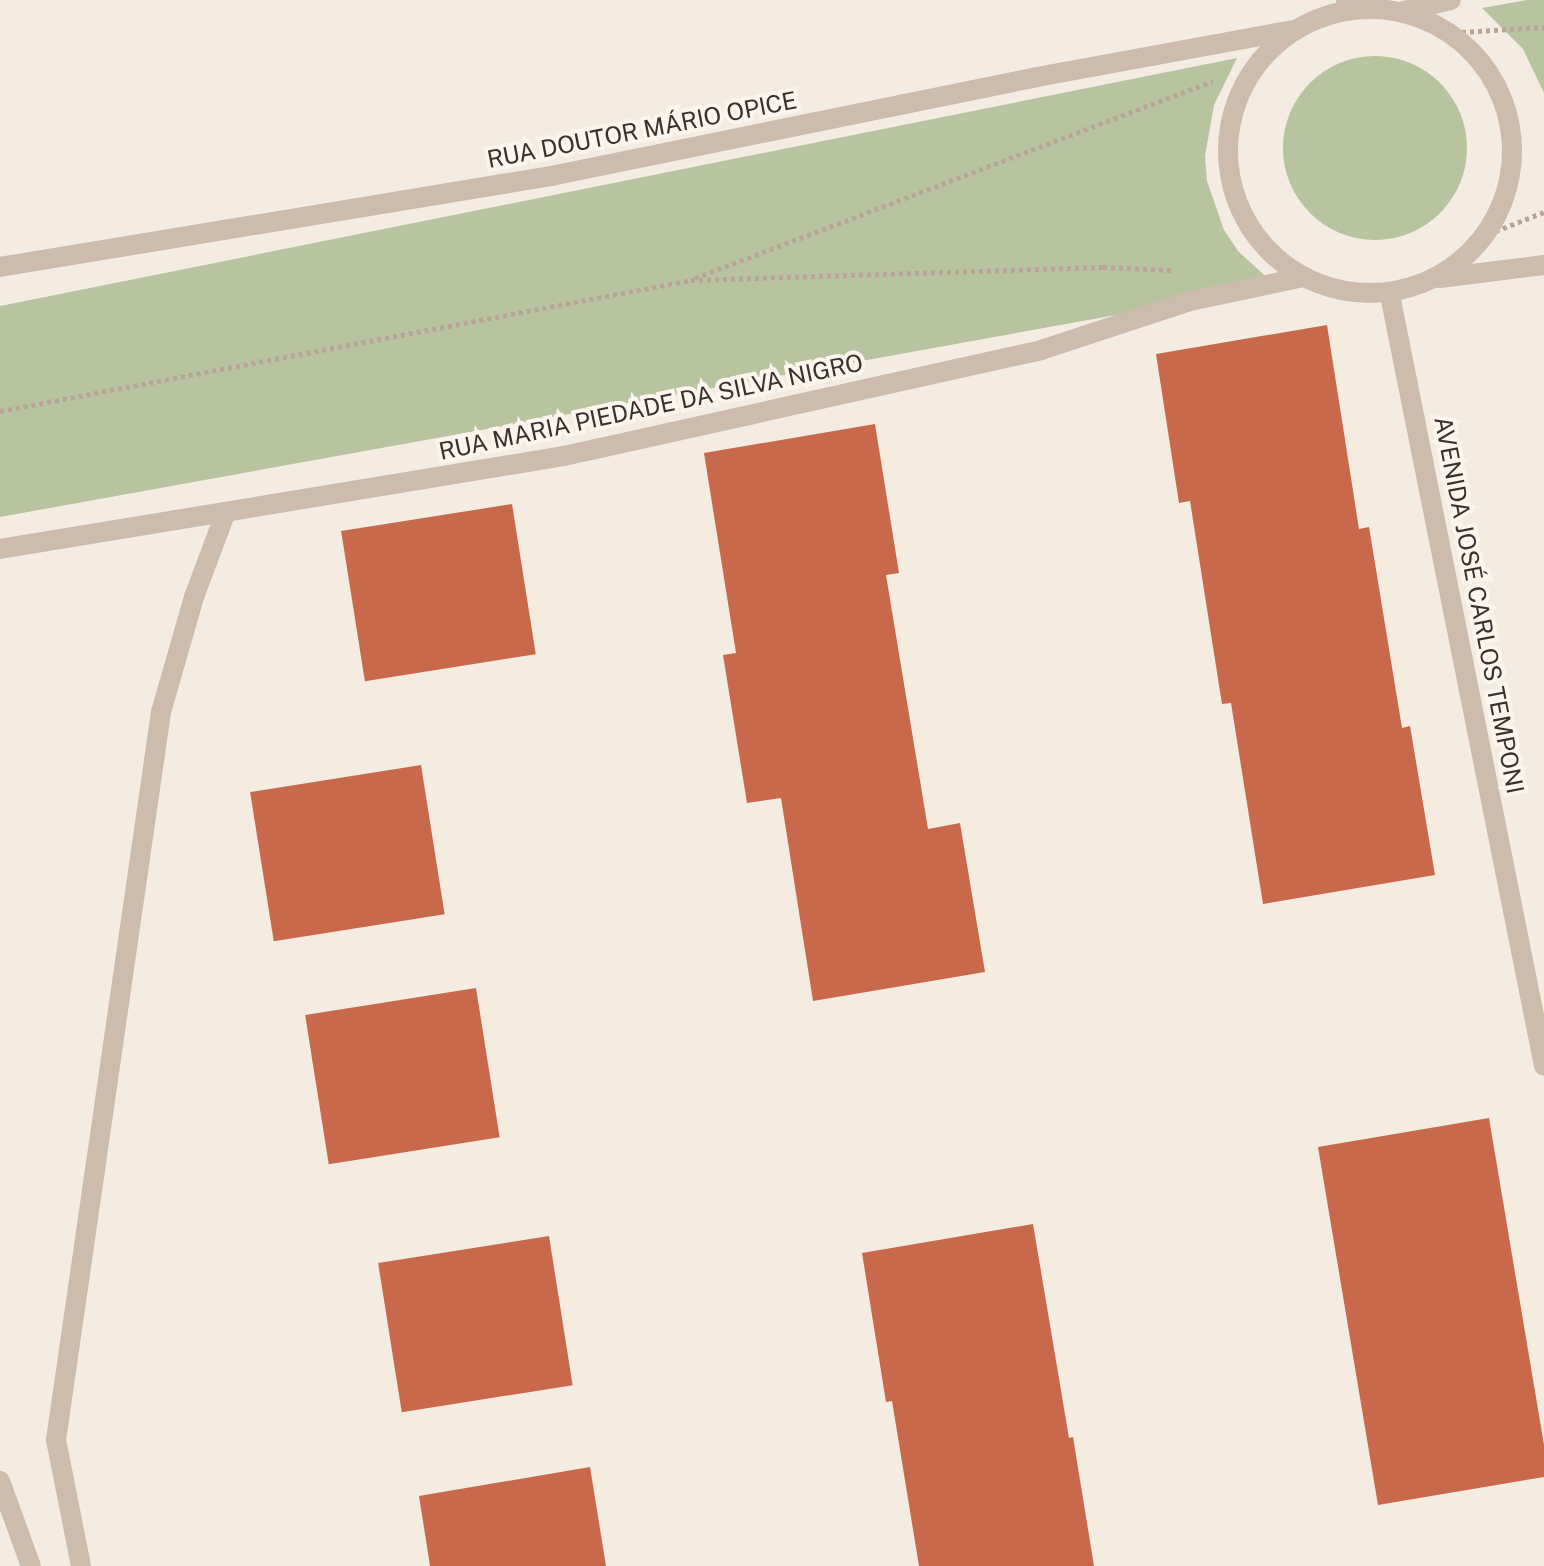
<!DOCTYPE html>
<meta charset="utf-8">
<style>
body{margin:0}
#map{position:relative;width:1544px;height:1566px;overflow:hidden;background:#f4ebe1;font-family:"Public Sans",sans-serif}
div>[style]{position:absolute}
.green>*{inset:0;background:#b8c4a0}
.round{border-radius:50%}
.building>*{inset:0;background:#c8694b;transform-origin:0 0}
.path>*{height:5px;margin-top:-2.5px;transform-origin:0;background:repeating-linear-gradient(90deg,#b9a596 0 4px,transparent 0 8px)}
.minor>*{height:20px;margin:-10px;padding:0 10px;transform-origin:10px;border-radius:10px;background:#cdbbac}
.tertiary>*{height:20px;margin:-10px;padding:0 10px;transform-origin:10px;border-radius:10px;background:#cdbbac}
.tertiary>.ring{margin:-10px;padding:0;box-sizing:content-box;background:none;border:20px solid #cdbbac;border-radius:50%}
span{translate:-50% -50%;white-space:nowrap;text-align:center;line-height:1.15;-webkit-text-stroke:8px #fbf5ee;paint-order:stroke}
.street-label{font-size:24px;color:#3b302b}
</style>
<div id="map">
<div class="green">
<i style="clip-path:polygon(1527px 0,1544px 0,1544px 93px,1523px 49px,1482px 8px)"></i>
<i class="round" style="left:1283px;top:56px;width:184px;height:184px"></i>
<i style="clip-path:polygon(1237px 58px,1214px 105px,1205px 156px,1207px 181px,1224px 230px,1238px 251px,1276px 286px,0 517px,0 306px)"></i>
</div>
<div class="building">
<i style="clip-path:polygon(1327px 325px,1359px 529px,1369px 527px,1402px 728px,1410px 726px,1435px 875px,1263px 904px,1231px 703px,1222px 704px,1190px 501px,1179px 503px,1156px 354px)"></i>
<i style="clip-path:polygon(875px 424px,899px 573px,886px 575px,928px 829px,960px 823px,985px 972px,813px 1001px,781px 798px,747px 803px,723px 655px,736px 653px,704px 453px)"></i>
<i style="left:512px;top:504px;width:152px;height:173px;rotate:81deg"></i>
<i style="left:421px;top:765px;width:151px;height:173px;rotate:81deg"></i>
<i style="left:476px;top:988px;width:151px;height:173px;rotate:81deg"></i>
<i style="clip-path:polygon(1489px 1118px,1544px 1445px,1544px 1477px,1378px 1505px,1318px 1147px)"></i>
<i style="clip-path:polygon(1033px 1224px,1069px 1438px,1073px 1437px,1094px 1566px,919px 1566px,892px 1401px,886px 1402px,862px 1253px)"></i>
<i style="left:549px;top:1236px;width:151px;height:173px;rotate:81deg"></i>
<i style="clip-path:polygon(590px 1467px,606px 1566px,430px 1566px,419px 1496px)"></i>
</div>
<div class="path">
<i style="left:1462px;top:32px;width:82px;rotate:-3.5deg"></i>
<i style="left:1488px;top:234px;width:60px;rotate:-21.4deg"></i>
<i style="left:695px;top:278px;width:554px;rotate:-20.82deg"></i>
<i style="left:0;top:411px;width:703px;rotate:-10.73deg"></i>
<i style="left:691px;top:280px;width:412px;rotate:-1.8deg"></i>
<i style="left:1103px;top:267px;width:68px;rotate:2.5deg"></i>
</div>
<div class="minor">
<i style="left:1346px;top:0;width:9px;rotate:84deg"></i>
<i style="left:1390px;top:295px;width:786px;rotate:78.7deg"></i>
</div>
<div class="tertiary">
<i class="ring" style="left:1228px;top:9px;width:264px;height:264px"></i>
<i style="left:1404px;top:11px;width:48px;rotate:-13.2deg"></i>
<i style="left:0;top:267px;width:558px;rotate:-9.38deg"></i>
<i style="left:551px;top:176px;width:496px;rotate:-11.5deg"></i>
<i style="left:1037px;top:77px;width:259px;rotate:-10.4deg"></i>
<i style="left:1440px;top:278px;width:105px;rotate:-7.1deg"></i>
<i style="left:0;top:549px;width:572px;rotate:-9.36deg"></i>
<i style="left:564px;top:456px;width:489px;rotate:-12.5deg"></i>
<i style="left:1041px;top:350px;width:157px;rotate:-18.2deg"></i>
<i style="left:1190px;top:301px;width:116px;rotate:-11.9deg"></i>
<i style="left:0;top:1481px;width:90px;rotate:70deg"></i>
<i style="left:81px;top:1566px;width:128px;rotate:-101.2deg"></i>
<i style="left:56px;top:1440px;width:736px;rotate:-81.79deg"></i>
<i style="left:161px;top:712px;width:120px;rotate:-74deg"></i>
<i style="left:194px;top:597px;width:89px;rotate:-69.5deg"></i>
</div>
<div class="street-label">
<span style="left:642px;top:130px;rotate:-11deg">RUA DOUTOR MÁRIO OPICE</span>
<span style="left:651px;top:407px;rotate:-12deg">RUA MARIA PIEDADE DA SILVA NIGRO</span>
<span style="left:1479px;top:605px;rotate:79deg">AVENIDA JOSÉ CARLOS TEMPONI</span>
</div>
</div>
